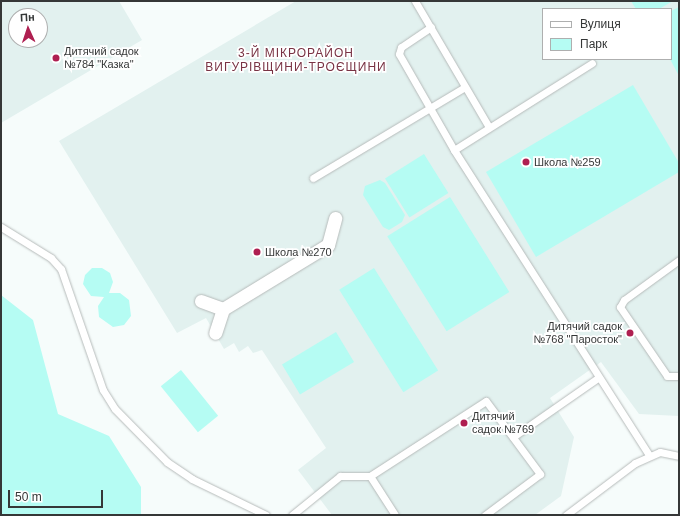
<!DOCTYPE html>
<meta charset="utf-8">
<style>
body{margin:0}
#map{position:relative;width:680px;height:516px;overflow:hidden;background:#f6fcfb;font-family:Arial,sans-serif}
div>[style]{position:absolute}
.built>*{inset:0;background:#e2f1ef}
.green>*{inset:0;background:#b5fcf3;transform-origin:0 0}
.roads{filter:drop-shadow(0 0 1px #b6bbba) drop-shadow(0 0 1px #b6bbba)}
.lane>*{height:7px;margin:-3.5px;padding:0 3.5px;transform-origin:3.5px;border-radius:3.5px;background:#fff}
.street>*{height:13px;margin:-6.5px;padding:0 6.5px;transform-origin:6.5px;border-radius:6.5px;background:#fff}
.dots>*{width:11px;height:11px;translate:-50% -50%;box-sizing:border-box;border:2px solid #fff;border-radius:50%}
span{translate:-50% -50%;white-space:nowrap;text-align:center;line-height:1.15;-webkit-text-stroke:3.5px #fff;paint-order:stroke}
.poi-label{font-size:11px;color:#353737}
.left{translate:0 -50%;text-align:left}
.right{translate:-100% -50%;text-align:right}
.neighbourhood-label{font-size:12px;color:#793344;letter-spacing:1px}
.frame{position:absolute;inset:0;border:2px solid #353737;pointer-events:none}
.legend{position:absolute;left:542px;top:8px;width:130px;height:52px;box-sizing:border-box;background:#fff;border:1px solid #aeafaf;margin:0;padding:5px 7px;list-style:none;font-size:12px;color:#353737}
.legend li{display:flex;align-items:center;gap:8px;height:20px}
.legend b{width:20px;border:1px solid #aeafaf}
.north{position:absolute;left:8px;top:8px;width:40px;height:40px;box-sizing:border-box;background:#fff;border:1px solid #aeafaf;border-radius:50%;rotate:357deg;font-size:11px;font-weight:700;line-height:16px;text-align:center;color:#353737}
.north::after{content:'';display:block;margin:auto;width:14px;height:18px;background:#af1f51;clip-path:polygon(50% 0,100% 100%,50% 72%,0 100%)}
.scale{position:absolute;left:8px;top:490px;width:95px;height:18px;box-sizing:border-box;border:2px solid #353737;border-top:0;padding-left:5px;font-size:12px;line-height:14px;white-space:nowrap;color:#353737;-webkit-text-stroke:3px #fff;paint-order:stroke}
</style>
<div id="map">
<div class="built">
<i style="clip-path:polygon(evenodd,1px 1px,119px 1px,142px 40px,1px 123px,1px 1px,16px 16px,40px 16px,40px 40px,16px 40px,16px 16px)"></i>
<i style="clip-path:polygon(evenodd,296px 1px,679px 1px,679px 416px,639px 414px,601px 362px,550px 398px,574px 437px,561px 496px,535px 515px,332px 515px,298px 470px,326px 448px,262px 350px,253px 353px,248px 346px,239px 352px,234px 343px,224px 349px,206px 318px,177px 333px,59px 141px,296px 1px,543px 9px,671px 9px,671px 59px,543px 59px,543px 9px)"></i>
</div>
<div class="green">
<i style="clip-path:polygon(631px 1px,673px 1px,659px 9px,636px 9px)"></i>
<i style="clip-path:polygon(679px 7px,679px 76px,670px 59px,671px 11px)"></i>
<i style="clip-path:polygon(633px 85px,679px 163px,679px 172px,536px 257px,486px 172px)"></i>
<i style="left:424px;top:154px;width:46px;height:46px;rotate:58deg"></i>
<i style="clip-path:polygon(380px 180px,385px 183px,405px 215px,402px 222px,389px 230px,383px 227px,363px 195px,365px 186px)"></i>
<i style="left:450px;top:197px;width:112px;height:74px;rotate:58deg"></i>
<i style="clip-path:polygon(92px 268px,102px 268px,110px 273px,113px 282px,109px 293px,120px 293px,129px 300px,131px 316px,124px 325px,113px 327px,99px 317px,98px 306px,104px 297px,91px 296px,83px 284px,85px 275px)"></i>
<i style="left:374px;top:268px;width:121px;height:41px;rotate:58deg"></i>
<i style="clip-path:polygon(1px 295px,33px 320px,58px 414px,109px 436px,141px 487px,141px 515px,1px 515px)"></i>
<i style="left:336px;top:332px;width:35px;height:63px;rotate:59deg"></i>
<i style="left:181px;top:370px;width:59px;height:26px;rotate:51deg"></i>
</div>
<div class="roads">
<div class="lane">
<i style="left:415px;top:1px;width:146px;rotate:59.6deg"></i>
<i style="left:431px;top:27px;width:36px;rotate:146deg"></i>
<i style="left:401px;top:47px;width:7px;rotate:106deg"></i>
<i style="left:399px;top:54px;width:111px;rotate:60.2deg"></i>
<i style="left:454px;top:150px;width:363px;rotate:57.4deg"></i>
<i style="left:454px;top:150px;width:163px;rotate:-32.2deg"></i>
<i style="left:313px;top:178px;width:177px;rotate:-30.9deg"></i>
<i style="left:1px;top:227px;width:59px;rotate:31.8deg"></i>
<i style="left:51px;top:258px;width:15px;rotate:48deg"></i>
<i style="left:61px;top:269px;width:128px;rotate:70.9deg"></i>
<i style="left:103px;top:390px;width:22px;rotate:58deg"></i>
<i style="left:115px;top:409px;width:74px;rotate:45.5deg"></i>
<i style="left:167px;top:462px;width:30px;rotate:34deg"></i>
<i style="left:192px;top:479px;width:82px;rotate:25.9deg"></i>
<i style="left:679px;top:260px;width:68px;rotate:144deg"></i>
<i style="left:624px;top:300px;width:8px;rotate:120deg"></i>
<i style="left:620px;top:307px;width:83px;rotate:55.7deg"></i>
<i style="left:667px;top:376px;width:12px"></i>
<i style="left:513px;top:437px;width:103px;rotate:-34.8deg"></i>
<i style="left:370px;top:476px;width:46px;rotate:57.3deg"></i>
<i style="left:292px;top:515px;width:62px;rotate:-39.1deg"></i>
<i style="left:340px;top:476px;width:30px"></i>
<i style="left:370px;top:476px;width:138px;rotate:-32.9deg"></i>
<i style="left:486px;top:401px;width:91px;rotate:53.5deg"></i>
<i style="left:540px;top:474px;width:69px;rotate:143.3deg"></i>
<i style="left:566px;top:515px;width:86px;rotate:-37deg"></i>
<i style="left:635px;top:463px;width:27px;rotate:-24deg"></i>
<i style="left:660px;top:452px;width:19px;rotate:12deg"></i>
</div>
<div class="street">
<i style="left:201px;top:301px;width:23px;rotate:20deg"></i>
<i style="left:223px;top:309px;width:25px;rotate:108deg"></i>
<i style="left:223px;top:309px;width:123px;rotate:-31.4deg"></i>
<i style="left:328px;top:245px;width:28px;rotate:-75deg"></i>
</div>
</div>
<div class="dots">
<i style="left:56px;top:58px;background:#af1f51"></i>
<i style="left:526px;top:162px;background:#af1f51"></i>
<i style="left:257px;top:252px;background:#af1f51"></i>
<i style="left:630px;top:333px;background:#af1f51"></i>
<i style="left:464px;top:423px;background:#af1f51"></i>
</div>
<div class="poi-label">
<span class="left" style="left:64px;top:58px">Дитячий садок<br>№784 "Казка"</span>
<span class="left" style="left:534px;top:162px">Школа №259</span>
<span class="left" style="left:265px;top:252px">Школа №270</span>
<span class="right" style="left:622px;top:333px">Дитячий садок<br>№768 "Паросток"</span>
<span class="left" style="left:472px;top:423px">Дитячий<br>садок №769</span>
</div>
<div class="neighbourhood-label">
<span style="left:296px;top:61px">3-Й МІКРОРАЙОН<br>ВИГУРІВЩИНИ-ТРОЄЩИНИ</span>
</div>
<div class="frame"></div>
<ul class="legend">
<li><b style="height:5px;background:#fff"></b>Вулиця</li>
<li><b style="height:11px;background:#b5fcf3"></b>Парк</li>
</ul>
<div class="north">Пн</div>
<div class="scale">50 m</div>
</div>
